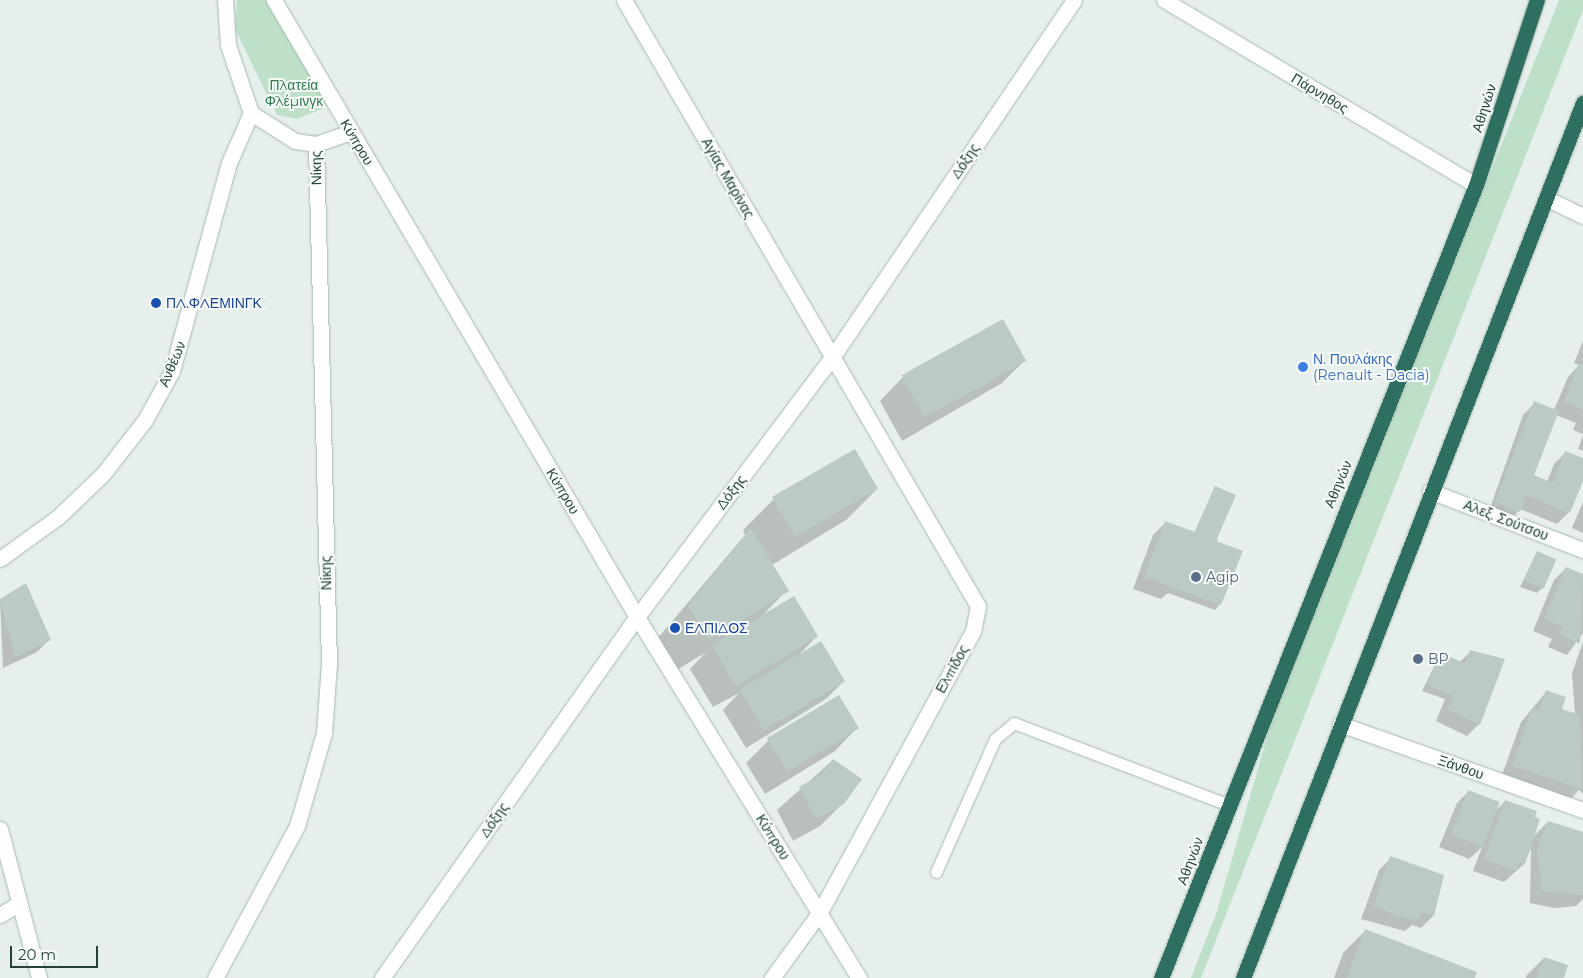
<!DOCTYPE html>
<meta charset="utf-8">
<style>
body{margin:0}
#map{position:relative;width:1583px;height:978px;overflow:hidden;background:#e6efeb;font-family:Montserrat,sans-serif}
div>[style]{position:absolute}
.green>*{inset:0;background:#bfe0c8}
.shadow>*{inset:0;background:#0003}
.building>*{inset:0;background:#bbcac4;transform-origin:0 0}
.roads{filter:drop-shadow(0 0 1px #a8b8b2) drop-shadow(0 0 1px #a8b8b2)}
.lane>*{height:11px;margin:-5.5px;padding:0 5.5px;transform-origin:5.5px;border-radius:5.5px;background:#fff}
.street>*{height:15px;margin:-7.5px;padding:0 7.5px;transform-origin:7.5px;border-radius:7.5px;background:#fff}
.secondary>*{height:15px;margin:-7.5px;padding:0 7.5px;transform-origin:7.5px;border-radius:7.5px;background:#fff}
.highway>*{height:15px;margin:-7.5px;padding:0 7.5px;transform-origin:7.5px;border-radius:7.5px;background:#2f6f62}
.dots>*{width:14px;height:14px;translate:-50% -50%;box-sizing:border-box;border:2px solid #f7fbf9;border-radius:50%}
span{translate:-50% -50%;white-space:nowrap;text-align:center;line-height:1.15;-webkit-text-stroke:4px #f7fbf9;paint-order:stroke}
.park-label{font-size:14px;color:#2d7a4b}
.street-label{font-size:14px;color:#24423a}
.transit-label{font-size:14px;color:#164399}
.left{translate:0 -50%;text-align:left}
.shop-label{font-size:14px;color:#366cbe}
.service-label{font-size:14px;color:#4e5e75}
.scale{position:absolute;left:10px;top:946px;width:88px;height:22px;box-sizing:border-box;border:2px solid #24423a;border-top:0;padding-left:6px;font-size:15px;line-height:18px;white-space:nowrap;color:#24423a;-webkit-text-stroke:4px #f7fbf9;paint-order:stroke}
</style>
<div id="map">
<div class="green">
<i style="clip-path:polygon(237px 0,266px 0,331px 105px,297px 119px,277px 115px,235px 29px)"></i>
<i style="clip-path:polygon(1559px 0,1583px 0,1583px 10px,1201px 978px,1191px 978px,1217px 911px,1272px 720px)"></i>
</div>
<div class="shadow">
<i style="clip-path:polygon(1002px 321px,1025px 360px,1002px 383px,902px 441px,880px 401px,902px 378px)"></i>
<i style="clip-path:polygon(1583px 341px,1583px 434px,1573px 430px,1576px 423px,1556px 415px,1533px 476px,1547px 482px,1554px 464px,1566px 452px,1583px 459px,1583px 477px,1569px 512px,1557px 524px,1520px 509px,1513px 517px,1490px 508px,1523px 415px,1535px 403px,1554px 410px,1568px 377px,1579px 365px,1574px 363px)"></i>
<i style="clip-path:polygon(1583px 435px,1583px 451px,1578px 449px)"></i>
<i style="clip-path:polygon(854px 450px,877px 489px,846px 520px,772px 565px,787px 590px,762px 616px,817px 636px,797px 657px,844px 681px,826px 699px,746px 748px,723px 710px,739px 693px,713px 707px,690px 669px,706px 652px,677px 670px,658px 638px,745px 535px,743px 530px,774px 499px)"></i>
<i style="clip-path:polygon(1215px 487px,1220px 604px,1215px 610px,1168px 593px,1161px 599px,1133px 589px,1153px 535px,1165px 523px,1194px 533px)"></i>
<i style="clip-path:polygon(1583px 502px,1583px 533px,1572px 528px)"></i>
<i style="clip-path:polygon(1537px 552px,1543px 587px,1537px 593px,1520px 587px)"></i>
<i style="clip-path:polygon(1566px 568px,1583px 576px,1583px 633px,1567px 655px,1548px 647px,1552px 639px,1533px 631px,1554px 580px)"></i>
<i style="clip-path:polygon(26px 585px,49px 640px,37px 652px,3px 668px,0 600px)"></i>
<i style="clip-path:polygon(1583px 642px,1583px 794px,1579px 790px,1569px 801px,1501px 778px,1521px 722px,1546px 692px,1560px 710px,1575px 715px,1572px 673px)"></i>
<i style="clip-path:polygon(1470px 652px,1504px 660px,1479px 724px,1467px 736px,1436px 721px,1445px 699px,1422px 691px,1440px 655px,1460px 662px)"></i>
<i style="clip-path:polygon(857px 728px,835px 751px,765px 794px,746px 763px,769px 740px)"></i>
<i style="clip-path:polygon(833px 760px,843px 803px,820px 826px,793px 841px,777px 810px)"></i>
<i style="clip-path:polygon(1469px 791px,1495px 812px,1505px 801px,1534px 817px,1532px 838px,1548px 822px,1583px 845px,1583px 899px,1576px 906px,1555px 908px,1530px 903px,1531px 848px,1524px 864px,1504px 882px,1473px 871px,1482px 847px,1469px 859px,1439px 847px,1457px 803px)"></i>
<i style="clip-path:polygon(1391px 858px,1443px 875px,1433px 916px,1421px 928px,1412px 925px,1405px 931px,1361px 919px,1379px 870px)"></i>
<i style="clip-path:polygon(1366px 930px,1473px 978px,1334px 978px,1343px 953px)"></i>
<i style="clip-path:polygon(1544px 958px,1563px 978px,1526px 978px,1526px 976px)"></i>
</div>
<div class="building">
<i style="left:1003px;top:319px;width:48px;height:116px;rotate:61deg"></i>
<i style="clip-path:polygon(1579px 363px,1583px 365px,1583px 410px,1564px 402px)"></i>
<i style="clip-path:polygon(1534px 401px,1559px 411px,1534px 475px,1553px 483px,1565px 451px,1583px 458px,1583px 481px,1570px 513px,1526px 496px,1520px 512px,1495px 502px)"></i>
<i style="left:855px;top:449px;width:46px;height:96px;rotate:60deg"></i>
<i style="clip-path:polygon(1215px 486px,1236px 495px,1216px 541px,1243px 551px,1221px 605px,1144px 577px,1165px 521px,1195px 532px)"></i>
<i style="clip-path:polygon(751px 528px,789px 591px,709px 640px,688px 606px)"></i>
<i style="left:1537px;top:551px;width:21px;height:32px;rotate:23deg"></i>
<i style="clip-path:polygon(1566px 567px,1583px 574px,1580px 644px,1560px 635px,1563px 627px,1544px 619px)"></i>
<i style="clip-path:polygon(26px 583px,51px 640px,15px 657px,0 599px)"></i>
<i style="left:794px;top:596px;width:47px;height:96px;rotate:59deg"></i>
<i style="left:821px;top:641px;width:47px;height:95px;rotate:59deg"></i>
<i style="clip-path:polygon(1470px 650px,1505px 659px,1480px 725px,1448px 709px,1453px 695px,1427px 685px,1439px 653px,1465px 663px)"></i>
<i style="clip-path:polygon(1546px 690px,1566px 697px,1562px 709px,1580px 715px,1582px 789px,1512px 766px,1532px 708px,1539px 710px)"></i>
<i style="left:839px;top:695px;width:39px;height:84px;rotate:59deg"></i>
<i style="clip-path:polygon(833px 759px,862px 779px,844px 804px,816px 819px,799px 787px,822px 774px)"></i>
<i style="left:1468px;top:790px;width:34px;height:48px;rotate:21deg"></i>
<i style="clip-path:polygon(1505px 800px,1537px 811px,1535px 817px,1540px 819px,1525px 864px,1519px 863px,1517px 871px,1484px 859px)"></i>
<i style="clip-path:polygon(1548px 821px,1583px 832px,1583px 895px,1542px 891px,1537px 848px)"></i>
<i style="clip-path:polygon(1390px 856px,1444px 875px,1434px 916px,1421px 912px,1418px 920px,1405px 918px,1373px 907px)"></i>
<i style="clip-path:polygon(1365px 929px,1477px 972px,1475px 978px,1347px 978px)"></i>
<i style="clip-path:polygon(1544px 957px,1568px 965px,1564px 978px,1536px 978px)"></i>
</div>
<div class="roads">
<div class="lane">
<i style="left:936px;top:872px;width:145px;rotate:-66.1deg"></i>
<i style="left:995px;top:739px;width:25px;rotate:-40deg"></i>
<i style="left:1014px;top:723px;width:230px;rotate:20.9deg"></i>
</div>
<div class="street">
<i style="left:624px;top:0;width:702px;rotate:59.71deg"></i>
<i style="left:978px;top:606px;width:25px;rotate:101deg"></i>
<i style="left:973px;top:631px;width:320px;rotate:118.6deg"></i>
<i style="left:820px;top:912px;width:82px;rotate:126deg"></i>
<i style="left:1164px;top:0;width:363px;rotate:30.7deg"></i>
<i style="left:1546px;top:198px;width:41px;rotate:25.9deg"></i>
<i style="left:1430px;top:491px;width:164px;rotate:21.1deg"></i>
<i style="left:1340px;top:724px;width:258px;rotate:19.5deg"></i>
<i style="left:0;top:829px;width:154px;rotate:75.3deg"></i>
<i style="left:0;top:915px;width:22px;rotate:-32deg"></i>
<i style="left:215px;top:978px;width:173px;rotate:-61.7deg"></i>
<i style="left:297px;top:826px;width:97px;rotate:-73.8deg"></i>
<i style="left:324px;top:733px;width:69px;rotate:-85.9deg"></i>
<i style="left:329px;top:664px;width:520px;rotate:-91.43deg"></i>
<i style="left:382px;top:978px;width:442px;rotate:-54.8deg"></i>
<i style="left:637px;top:617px;width:326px;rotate:-53.1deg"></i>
<i style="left:833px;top:356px;width:430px;rotate:-55.9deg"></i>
</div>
<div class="secondary">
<i style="left:225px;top:0;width:45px;rotate:86.2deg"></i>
<i style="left:228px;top:45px;width:72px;rotate:71.3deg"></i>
<i style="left:251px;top:113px;width:52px;rotate:32.5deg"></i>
<i style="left:295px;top:141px;width:21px;rotate:8deg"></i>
<i style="left:316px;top:144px;width:37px;rotate:-19deg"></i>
<i style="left:274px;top:0;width:716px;rotate:59.53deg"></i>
<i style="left:637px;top:617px;width:424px;rotate:58.4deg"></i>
<i style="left:0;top:559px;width:72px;rotate:-35.9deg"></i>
<i style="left:58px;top:517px;width:62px;rotate:-43.7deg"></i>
<i style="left:103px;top:474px;width:68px;rotate:-52.1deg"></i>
<i style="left:145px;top:420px;width:56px;rotate:-61.1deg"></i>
<i style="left:172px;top:371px;width:216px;rotate:-74.7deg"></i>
<i style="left:229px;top:163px;width:55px;rotate:-66.3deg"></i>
</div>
<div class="highway">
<i style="left:1161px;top:978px;width:853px;rotate:-68.34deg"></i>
<i style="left:1476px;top:185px;width:195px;rotate:-71.8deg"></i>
<i style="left:1243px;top:978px;width:939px;rotate:-68.77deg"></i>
</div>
</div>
<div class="dots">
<i style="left:156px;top:303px;background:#1a4fb4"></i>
<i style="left:1303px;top:367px;background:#3f7fe0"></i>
<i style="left:1196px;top:577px;background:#5c6f8a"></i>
<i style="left:675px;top:628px;background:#1a4fb4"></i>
<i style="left:1418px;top:659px;background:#5c6f8a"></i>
</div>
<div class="park-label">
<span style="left:294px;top:93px">Πλατεία<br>Φλέμινγκ</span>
</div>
<div class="street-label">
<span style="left:1320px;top:93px;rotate:31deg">Πάρνηθος</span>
<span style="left:1484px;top:108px;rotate:-72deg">Αθηνών</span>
<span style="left:357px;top:142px;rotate:59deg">Κύπρου</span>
<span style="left:965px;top:161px;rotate:-56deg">Δόξης</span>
<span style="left:316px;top:168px;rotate:-91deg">Νίκης</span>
<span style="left:728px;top:178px;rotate:60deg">Αγίας Μαρίνας</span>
<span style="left:172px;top:364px;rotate:-67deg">Ανθέων</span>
<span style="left:1338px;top:484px;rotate:-67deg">Αθηνών</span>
<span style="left:563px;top:491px;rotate:59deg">Κύπρου</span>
<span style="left:731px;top:492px;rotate:-53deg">Δόξης</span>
<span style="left:1506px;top:520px;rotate:21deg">Αλεξ. Σούτσου</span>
<span style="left:326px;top:573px;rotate:-91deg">Νίκης</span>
<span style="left:952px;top:669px;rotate:-61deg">Ελπίδος</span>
<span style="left:1461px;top:767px;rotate:19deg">Ξάνθου</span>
<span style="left:494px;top:820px;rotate:-55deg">Δόξης</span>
<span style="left:773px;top:837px;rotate:58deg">Κύπρου</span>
<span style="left:1190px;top:861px;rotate:-69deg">Αθηνών</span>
</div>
<div class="transit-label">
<span class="left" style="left:166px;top:303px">ΠΛ.ΦΛΕΜΙΝΓΚ</span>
<span class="left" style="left:685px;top:628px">ΕΛΠΙΔΟΣ</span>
</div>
<div class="shop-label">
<span class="left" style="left:1313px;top:367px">Ν. Πουλάκης<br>(Renault - Dacia)</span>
</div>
<div class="service-label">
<span class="left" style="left:1206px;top:577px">Agip</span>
<span class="left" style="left:1428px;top:659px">BP</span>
</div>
<div class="scale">20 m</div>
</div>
